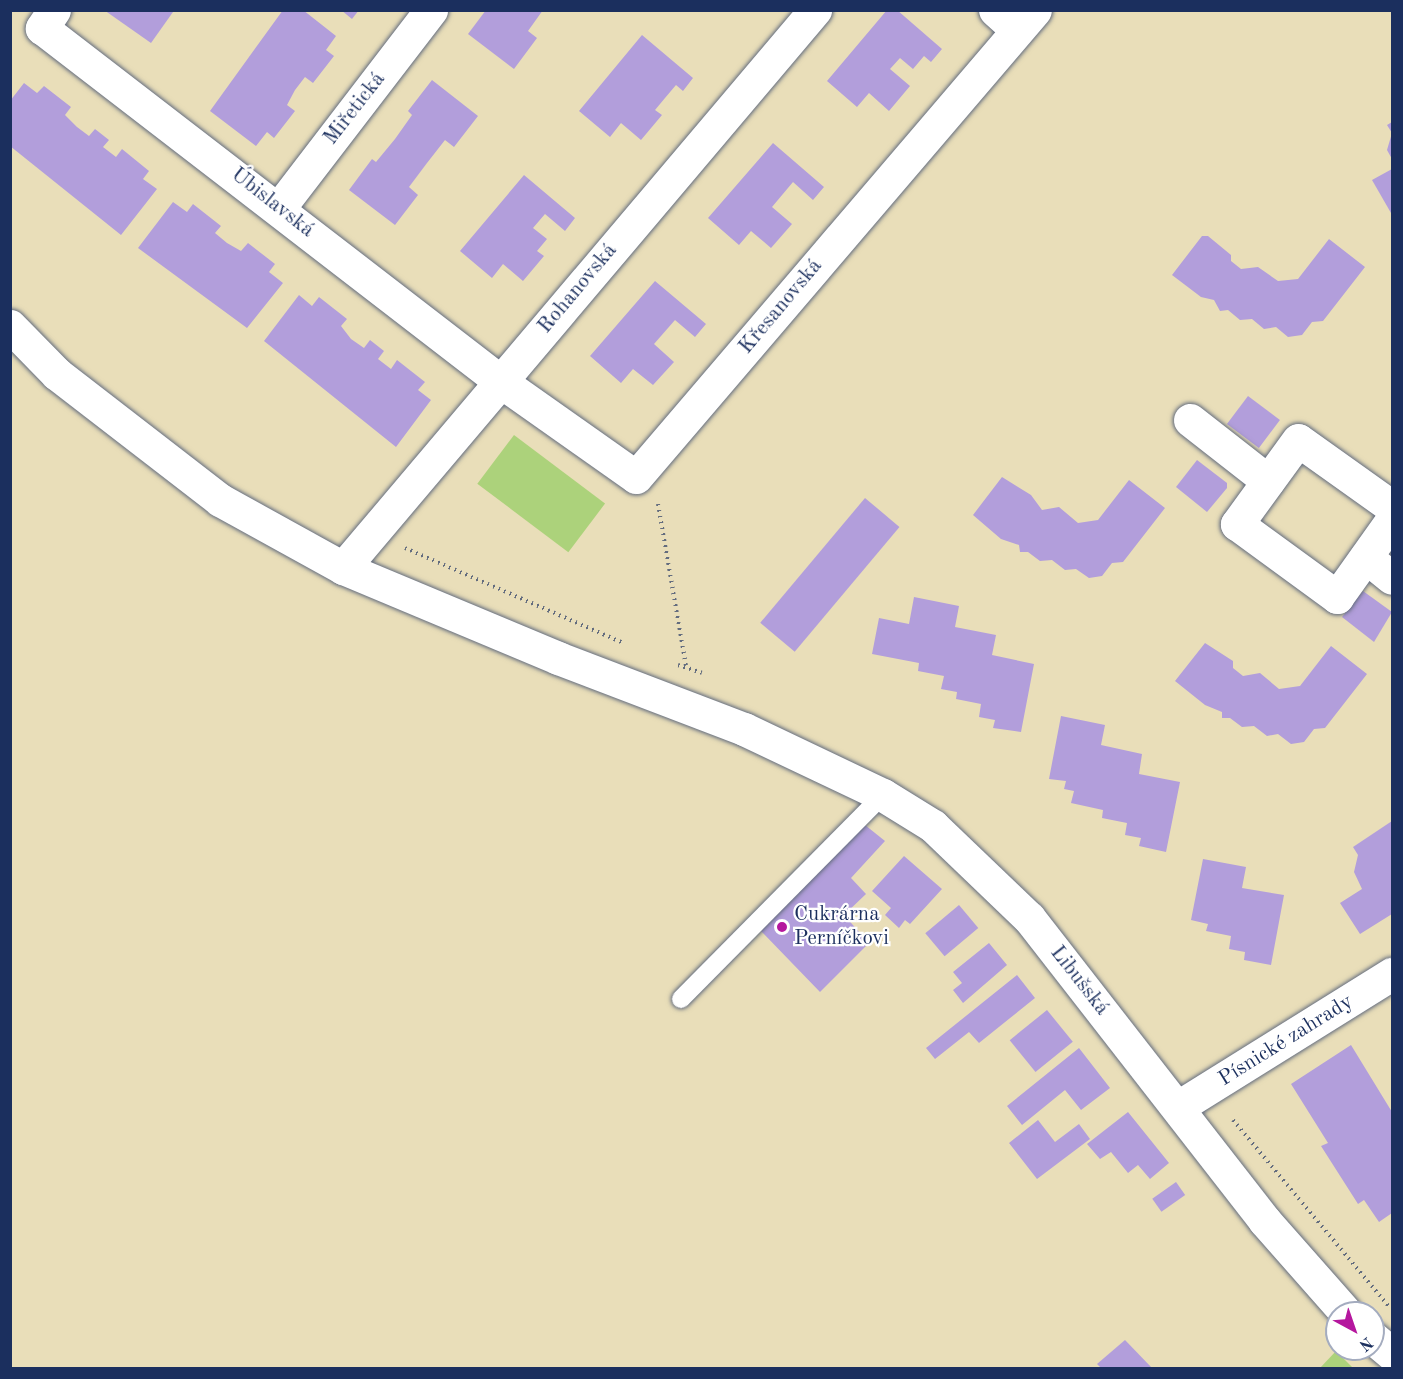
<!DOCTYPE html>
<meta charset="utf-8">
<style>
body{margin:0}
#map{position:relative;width:1403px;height:1379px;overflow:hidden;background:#e9deb9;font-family:"Old Standard TT",serif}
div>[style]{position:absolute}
.green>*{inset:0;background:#acd27b;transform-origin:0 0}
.building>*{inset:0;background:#b29edb;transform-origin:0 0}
.path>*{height:4px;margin-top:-2px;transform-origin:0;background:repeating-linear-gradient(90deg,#636c7e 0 1.5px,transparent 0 6px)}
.roads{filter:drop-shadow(0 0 2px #636c7e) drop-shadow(0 0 2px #636c7e)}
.service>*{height:18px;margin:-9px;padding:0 9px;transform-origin:9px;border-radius:9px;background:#fff}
.minor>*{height:33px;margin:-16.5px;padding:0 16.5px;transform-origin:16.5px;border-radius:16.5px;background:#fff}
.tertiary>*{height:33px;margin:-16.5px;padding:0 16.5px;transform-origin:16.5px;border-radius:16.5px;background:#fff}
.dots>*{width:16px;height:16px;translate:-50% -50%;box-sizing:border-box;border:3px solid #fff;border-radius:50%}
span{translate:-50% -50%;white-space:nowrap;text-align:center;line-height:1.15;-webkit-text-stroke:4.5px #fff;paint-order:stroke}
.street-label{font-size:21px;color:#1b2f5e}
.poi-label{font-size:21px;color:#1b2f5e}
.left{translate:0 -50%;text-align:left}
.frame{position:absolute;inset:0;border:12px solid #1b2f5e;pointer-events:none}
.north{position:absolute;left:1325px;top:1301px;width:60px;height:60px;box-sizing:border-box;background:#fff;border:2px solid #a4acbf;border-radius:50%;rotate:140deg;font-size:16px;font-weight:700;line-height:24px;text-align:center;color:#1b2f5e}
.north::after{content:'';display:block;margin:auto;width:21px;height:27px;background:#b5179e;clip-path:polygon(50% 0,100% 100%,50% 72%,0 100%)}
</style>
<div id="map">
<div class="green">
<i style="left:514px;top:435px;width:114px;height:61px;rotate:37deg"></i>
<i style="clip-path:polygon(1336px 1351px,1353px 1368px,1320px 1368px)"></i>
</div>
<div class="building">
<i style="clip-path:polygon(104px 10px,171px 10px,173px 12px,151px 43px)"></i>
<i style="clip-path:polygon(283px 10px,303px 10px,336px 36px,326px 50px,334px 56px,313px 83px,305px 77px,295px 90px,287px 105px,295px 111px,274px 138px,267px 132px,256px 146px,210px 111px)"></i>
<i style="clip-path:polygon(341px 10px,359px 10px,352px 19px)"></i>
<i style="clip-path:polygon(486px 10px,543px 10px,528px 31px,537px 38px,514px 69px,468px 34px)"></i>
<i style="clip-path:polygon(887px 10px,897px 10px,942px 49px,931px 62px,924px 56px,913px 69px,900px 58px,890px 69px,910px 86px,889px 111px,869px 93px,857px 107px,827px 81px)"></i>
<i style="clip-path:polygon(642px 35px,693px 78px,683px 91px,676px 85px,665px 98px,655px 110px,662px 115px,641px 140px,621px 123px,610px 137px,579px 111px)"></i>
<i style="clip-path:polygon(432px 80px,478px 116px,454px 147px,445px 140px,427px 163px,409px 187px,418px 195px,395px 225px,349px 190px,372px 159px,376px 162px,395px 139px,412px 115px,408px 111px)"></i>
<i style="clip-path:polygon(24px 83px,37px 93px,44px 86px,71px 107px,65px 115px,77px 127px,89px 136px,95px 129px,109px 140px,103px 147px,116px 157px,122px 149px,149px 171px,143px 179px,157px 189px,121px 235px,10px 146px,10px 101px)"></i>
<i style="clip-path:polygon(1392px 122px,1392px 159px,1387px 150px,1392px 133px,1387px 125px)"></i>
<i style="clip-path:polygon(773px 143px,824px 187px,813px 200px,793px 182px,772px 207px,792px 224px,771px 248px,751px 231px,739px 245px,708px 218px)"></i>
<i style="clip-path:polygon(1392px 169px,1392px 212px,1391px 213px,1372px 180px)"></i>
<i style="clip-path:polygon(524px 175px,575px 218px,565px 231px,545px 214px,533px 228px,547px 239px,537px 251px,544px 256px,523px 281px,503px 264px,492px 278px,460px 251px)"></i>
<i style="clip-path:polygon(173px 202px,187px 212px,193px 204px,221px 226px,215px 233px,227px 243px,241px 251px,248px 243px,275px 264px,269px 272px,283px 283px,247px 328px,138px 248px)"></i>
<i style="clip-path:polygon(1202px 236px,1208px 236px,1231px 255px,1231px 261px,1241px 269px,1258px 267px,1278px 281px,1298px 279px,1329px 239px,1365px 267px,1323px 321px,1312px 322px,1302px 335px,1288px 337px,1276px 327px,1264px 329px,1252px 319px,1240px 320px,1228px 310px,1220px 311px,1214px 300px,1201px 297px,1172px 275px)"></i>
<i style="clip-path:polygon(655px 281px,706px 324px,695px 337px,675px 320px,654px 344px,674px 362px,653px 385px,633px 369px,621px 383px,590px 356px)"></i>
<i style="clip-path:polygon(299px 295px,312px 306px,319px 297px,347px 319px,341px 326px,351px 339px,364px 348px,370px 340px,384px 351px,378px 359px,391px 369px,397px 360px,425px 382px,418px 390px,431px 400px,396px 447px,264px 341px)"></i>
<i style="left:1248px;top:396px;width:40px;height:35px;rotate:37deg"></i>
<i style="clip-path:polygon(1197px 460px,1227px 483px,1227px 488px,1207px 512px,1176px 487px)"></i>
<i style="clip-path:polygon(1002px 477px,1031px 495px,1042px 510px,1059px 507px,1078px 523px,1098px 520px,1129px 480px,1165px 508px,1123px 562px,1112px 563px,1102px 576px,1089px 578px,1076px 569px,1065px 570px,1052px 560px,1040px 561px,1028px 552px,1020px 552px,1019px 545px,1001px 539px,973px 515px)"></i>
<i style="left:865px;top:498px;width:45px;height:163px;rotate:40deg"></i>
<i style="clip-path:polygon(1363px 591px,1392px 612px,1374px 642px,1342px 617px)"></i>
<i style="clip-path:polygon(914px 597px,959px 606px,955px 627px,996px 635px,992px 655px,1034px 664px,1021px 732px,993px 728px,995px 720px,979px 717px,981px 704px,956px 699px,957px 692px,941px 689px,944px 676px,918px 671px,919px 663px,872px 654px,879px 618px,909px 624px)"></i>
<i style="clip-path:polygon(1205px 643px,1233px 661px,1233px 668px,1243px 676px,1260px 673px,1279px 689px,1300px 686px,1331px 646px,1367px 674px,1325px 728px,1314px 729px,1304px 742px,1291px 744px,1278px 734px,1267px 736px,1254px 726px,1242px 727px,1230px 718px,1222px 718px,1222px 712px,1205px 705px,1175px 681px)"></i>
<i style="clip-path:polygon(1061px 716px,1105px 725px,1101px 745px,1142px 754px,1139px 774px,1180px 782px,1166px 852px,1139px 846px,1141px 838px,1125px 835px,1127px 823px,1102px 818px,1103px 810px,1071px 803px,1074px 791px,1064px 789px,1066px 781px,1049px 779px)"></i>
<i style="clip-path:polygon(1392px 821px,1392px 914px,1360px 934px,1340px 903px,1362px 889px,1354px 872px,1358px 855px,1353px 847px)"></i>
<i style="clip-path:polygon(865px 825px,885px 841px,851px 878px,866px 894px,844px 915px,869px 943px,820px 992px,761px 931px)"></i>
<i style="clip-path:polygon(904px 856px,942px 889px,910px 924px,905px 920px,899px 928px,885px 915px,891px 908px,872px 891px)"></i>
<i style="clip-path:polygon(1203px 859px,1246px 867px,1242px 888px,1284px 895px,1271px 965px,1244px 960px,1245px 952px,1229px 949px,1231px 936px,1206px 931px,1208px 924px,1191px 920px)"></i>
<i style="left:959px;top:905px;width:30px;height:44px;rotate:50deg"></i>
<i style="clip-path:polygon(989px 943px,1007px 965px,963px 1003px,953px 990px,962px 983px,953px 972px)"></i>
<i style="clip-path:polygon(1017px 975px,1035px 998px,979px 1043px,969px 1032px,935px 1059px,926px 1048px)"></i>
<i style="left:1047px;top:1010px;width:41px;height:48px;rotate:51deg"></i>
<i style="clip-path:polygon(1351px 1045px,1392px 1112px,1392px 1213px,1379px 1222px,1364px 1200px,1358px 1204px,1321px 1146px,1328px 1143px,1291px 1084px)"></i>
<i style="clip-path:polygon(1079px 1048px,1110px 1088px,1081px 1110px,1065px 1090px,1022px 1125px,1007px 1106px)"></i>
<i style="clip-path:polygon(1128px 1112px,1169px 1163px,1150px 1179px,1138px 1165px,1128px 1173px,1111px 1152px,1100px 1159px,1087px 1144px)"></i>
<i style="clip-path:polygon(1038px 1120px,1055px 1142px,1079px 1124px,1090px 1139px,1037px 1179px,1009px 1143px)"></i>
<i style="left:1176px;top:1182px;width:16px;height:29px;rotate:55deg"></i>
<i style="clip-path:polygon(1125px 1340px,1152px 1368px,1101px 1368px,1097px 1364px)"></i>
</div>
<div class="path">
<i style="left:658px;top:504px;width:164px;rotate:80.2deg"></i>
<i style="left:405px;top:548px;width:239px;rotate:23.5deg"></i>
<i style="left:678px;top:665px;width:25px;rotate:18deg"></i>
<i style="left:1233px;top:1120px;width:245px;rotate:50.1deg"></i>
</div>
<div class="roads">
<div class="service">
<i style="left:681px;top:999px;width:287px;rotate:-45.3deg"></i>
</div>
<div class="minor">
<i style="left:54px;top:10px;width:22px;rotate:124deg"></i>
<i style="left:42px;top:28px;width:578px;rotate:37.62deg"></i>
<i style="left:500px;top:381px;width:166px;rotate:35.2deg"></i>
<i style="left:636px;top:477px;width:614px;rotate:-49.49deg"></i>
<i style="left:995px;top:10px;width:30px;rotate:42deg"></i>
<i style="left:279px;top:208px;width:250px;rotate:-52.5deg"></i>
<i style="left:1190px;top:420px;width:99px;rotate:38deg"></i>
<i style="left:1392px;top:507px;width:115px;rotate:-144.5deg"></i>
<i style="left:1298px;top:440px;width:104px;rotate:126deg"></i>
<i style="left:1237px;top:524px;width:124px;rotate:36.1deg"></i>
<i style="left:1337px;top:597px;width:95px;rotate:-54.5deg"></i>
<i style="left:1366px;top:557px;width:33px;rotate:39deg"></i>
<i style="left:343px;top:568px;width:731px;rotate:-49.77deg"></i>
<i style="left:1178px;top:1107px;width:252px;rotate:-31.9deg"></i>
</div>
<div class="tertiary">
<i style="left:10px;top:326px;width:67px;rotate:45.6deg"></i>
<i style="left:57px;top:374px;width:206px;rotate:37.7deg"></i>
<i style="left:220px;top:500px;width:141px;rotate:28.9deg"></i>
<i style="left:343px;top:568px;width:233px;rotate:22.7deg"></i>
<i style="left:558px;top:658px;width:199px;rotate:20.9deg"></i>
<i style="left:744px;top:729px;width:154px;rotate:25.4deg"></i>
<i style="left:883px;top:795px;width:59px;rotate:31.8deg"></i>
<i style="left:933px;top:826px;width:133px;rotate:43.8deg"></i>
<i style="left:1029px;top:918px;width:383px;rotate:52.1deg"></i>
<i style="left:1264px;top:1220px;width:124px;rotate:48.6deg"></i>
<i style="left:1373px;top:1338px;width:25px;rotate:40deg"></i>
</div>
</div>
<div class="dots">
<i style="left:782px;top:927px;background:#b5179e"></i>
</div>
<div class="street-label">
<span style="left:355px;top:109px;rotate:-52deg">Miřetická</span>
<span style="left:272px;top:203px;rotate:38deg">Úbislavská</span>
<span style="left:578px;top:289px;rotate:-50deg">Rohanovská</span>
<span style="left:781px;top:307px;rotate:-50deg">Křesanovská</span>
<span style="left:1079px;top:981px;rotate:52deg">Libušská</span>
<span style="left:1286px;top:1041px;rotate:-32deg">Písnické zahrady</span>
</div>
<div class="poi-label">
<span class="left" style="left:794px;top:927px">Cukrárna<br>Perníčkovi</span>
</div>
<div class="frame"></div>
<div class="north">N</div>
</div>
